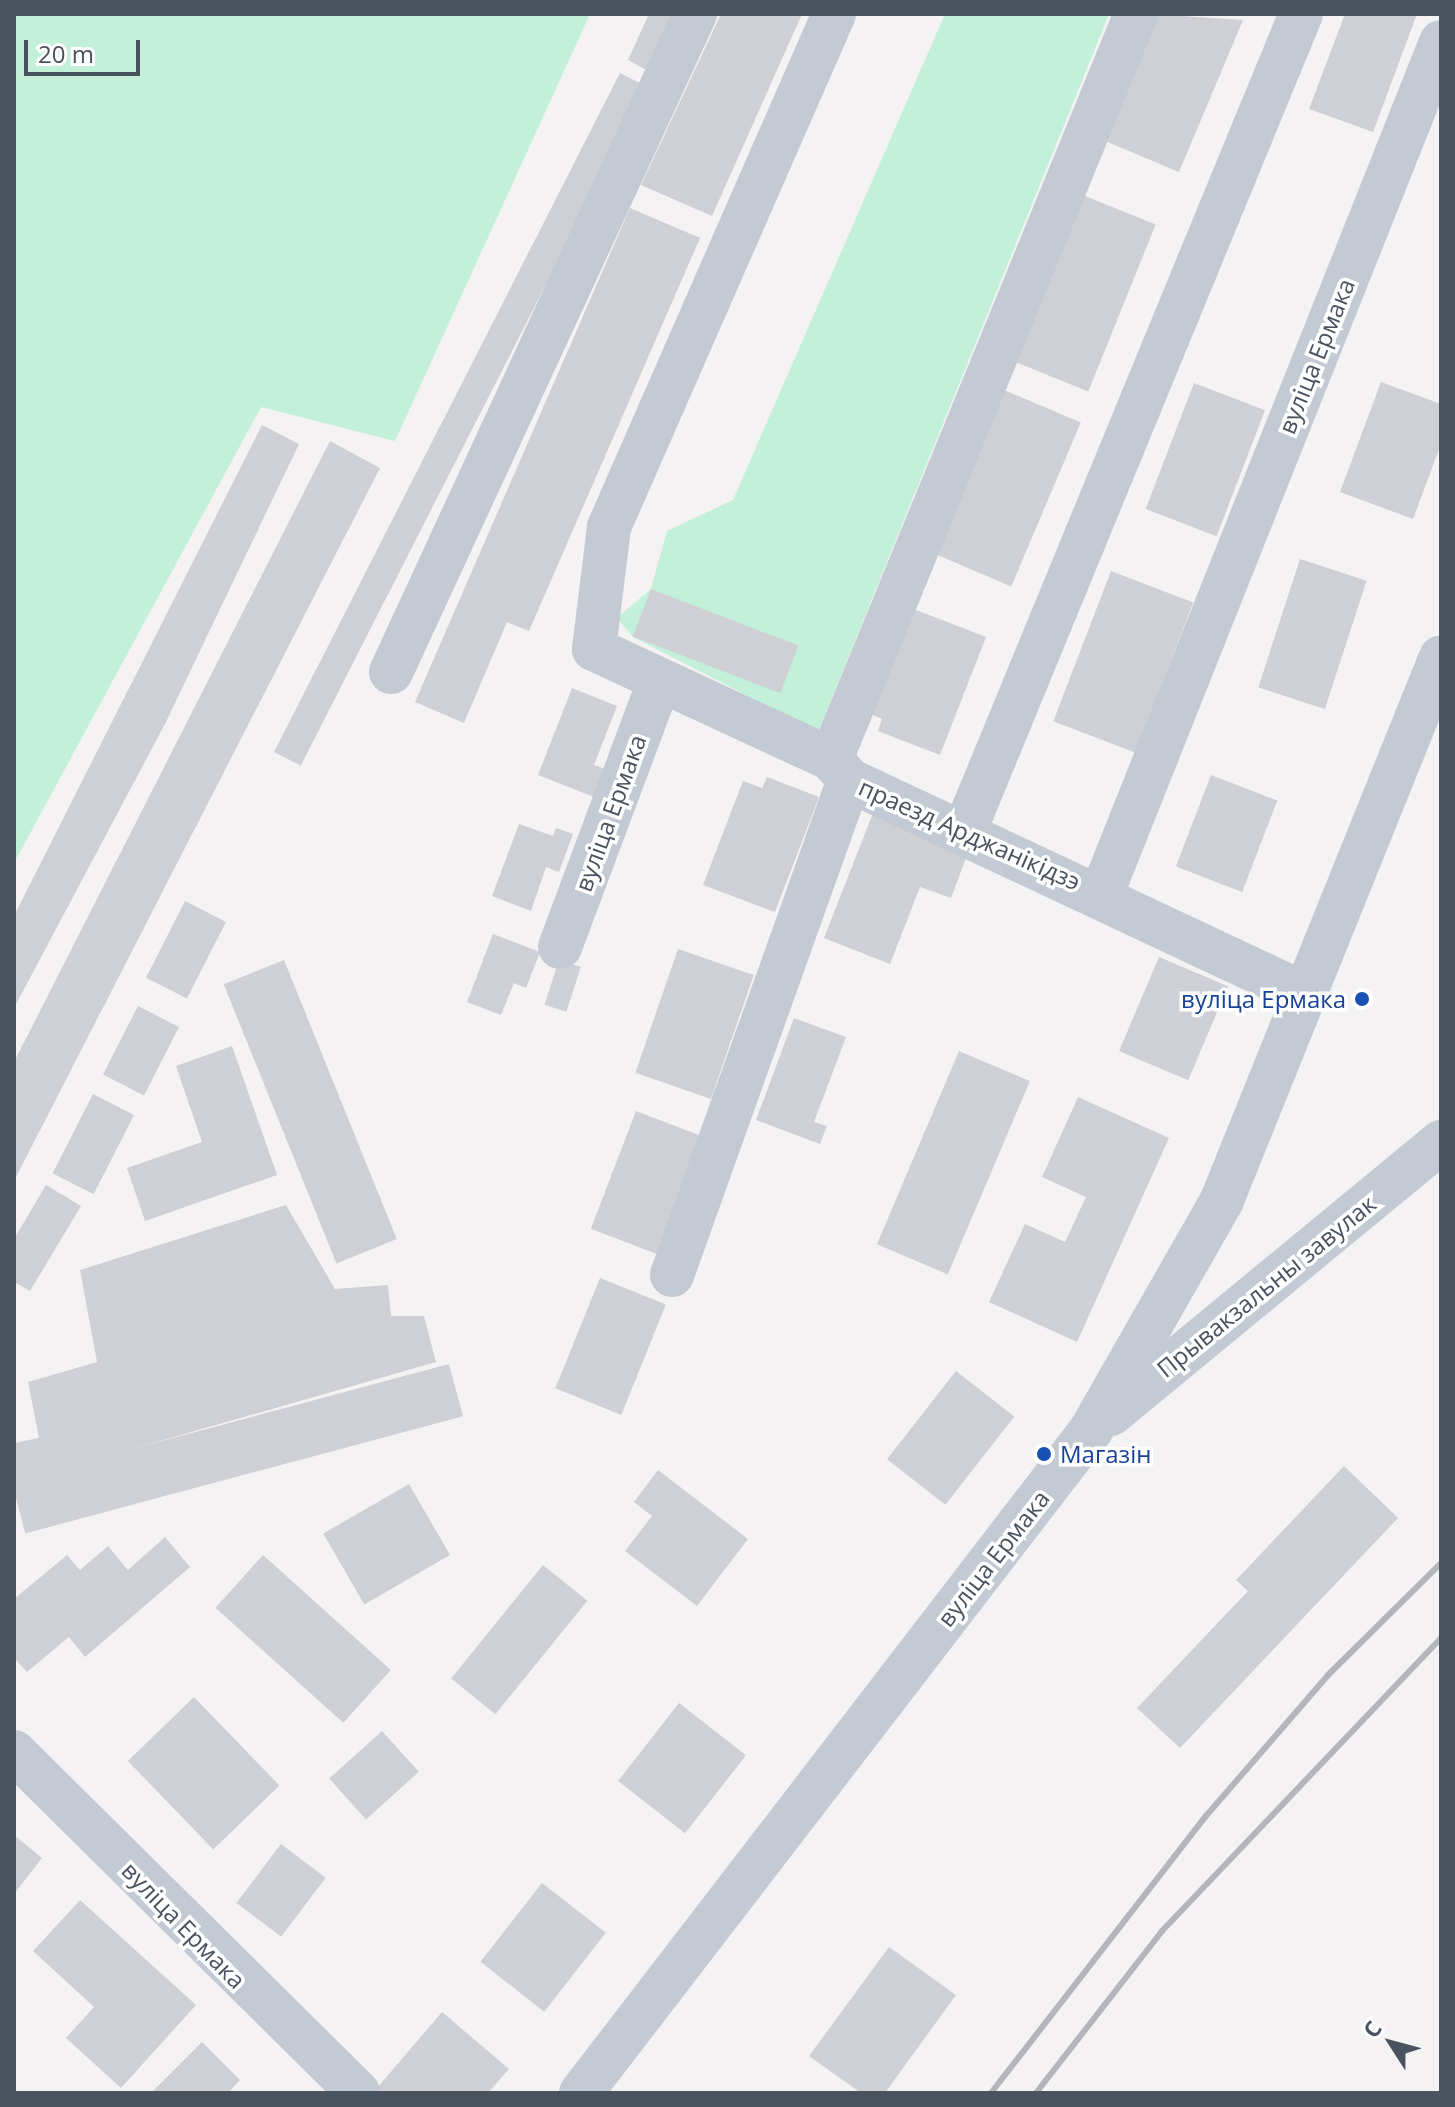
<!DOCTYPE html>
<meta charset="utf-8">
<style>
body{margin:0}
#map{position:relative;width:1455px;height:2107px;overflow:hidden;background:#f4f2f2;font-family:"Open Sans",sans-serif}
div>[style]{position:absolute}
.green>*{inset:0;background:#c2f0d9}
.building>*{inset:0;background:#ced0d6;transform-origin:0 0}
.minor>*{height:44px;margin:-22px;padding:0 22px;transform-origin:22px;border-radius:22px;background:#c3cad3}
.rail>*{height:6px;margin:-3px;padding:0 3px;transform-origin:3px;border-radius:3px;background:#b4b6bc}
.dots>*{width:22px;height:22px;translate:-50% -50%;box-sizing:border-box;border:4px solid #fff;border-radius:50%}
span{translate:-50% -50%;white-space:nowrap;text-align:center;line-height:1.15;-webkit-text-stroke:7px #fff;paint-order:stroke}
.street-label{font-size:24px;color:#49525f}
.transit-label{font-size:24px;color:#164399}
.right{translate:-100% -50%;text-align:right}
.left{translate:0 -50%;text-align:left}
.frame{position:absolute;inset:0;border:16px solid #49525f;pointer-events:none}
.north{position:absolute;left:1351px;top:2003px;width:80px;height:80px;-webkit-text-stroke:6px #fff;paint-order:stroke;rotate:306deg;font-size:22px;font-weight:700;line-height:32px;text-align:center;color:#49525f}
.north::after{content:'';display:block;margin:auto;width:28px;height:36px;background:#49525f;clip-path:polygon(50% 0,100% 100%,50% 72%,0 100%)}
.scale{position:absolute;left:24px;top:40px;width:116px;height:36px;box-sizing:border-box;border:4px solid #49525f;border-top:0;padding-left:10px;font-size:24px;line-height:28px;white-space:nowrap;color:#49525f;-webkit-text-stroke:6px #fff;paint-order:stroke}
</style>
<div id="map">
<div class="green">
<i style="clip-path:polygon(14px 14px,590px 14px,395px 441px,261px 407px,14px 863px)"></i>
<i style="clip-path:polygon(945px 14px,1109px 14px,818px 732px,633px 637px,617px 618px,651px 589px,667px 531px,733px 500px)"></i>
</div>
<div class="building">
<i style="clip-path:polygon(649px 14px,677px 14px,650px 72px,628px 60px)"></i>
<i style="clip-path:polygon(721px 14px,802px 14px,712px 216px,641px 185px)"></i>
<i style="clip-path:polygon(1151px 14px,1243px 20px,1179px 172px,1098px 138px)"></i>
<i style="clip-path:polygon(1345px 14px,1417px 14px,1373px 132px,1309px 109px)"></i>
<i style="left:620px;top:73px;width:30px;height:762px;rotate:27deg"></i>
<i style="left:1075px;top:192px;width:87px;height:180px;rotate:22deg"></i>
<i style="clip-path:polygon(630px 208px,700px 238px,529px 631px,507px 622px,464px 723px,415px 702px)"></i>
<i style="clip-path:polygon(1381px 382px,1441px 404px,1441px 444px,1413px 519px,1340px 492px)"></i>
<i style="left:1194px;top:383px;width:76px;height:135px;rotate:21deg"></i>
<i style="left:997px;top:387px;width:91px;height:178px;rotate:23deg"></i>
<i style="clip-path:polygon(262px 425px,299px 444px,165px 724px,14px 1008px,14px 916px)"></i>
<i style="clip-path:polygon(330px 441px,380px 468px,14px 1181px,14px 1062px)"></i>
<i style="left:1300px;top:559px;width:70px;height:135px;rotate:18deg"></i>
<i style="left:1111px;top:571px;width:88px;height:161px;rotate:21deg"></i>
<i style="left:651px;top:589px;width:158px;height:51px;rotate:21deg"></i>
<i style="clip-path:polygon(911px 608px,986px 637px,940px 755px,878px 731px,882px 719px,870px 714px)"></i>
<i style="clip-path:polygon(572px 688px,617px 706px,594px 765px,605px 769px,594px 797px,538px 775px)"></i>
<i style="left:1211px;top:775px;width:71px;height:98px;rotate:21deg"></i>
<i style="clip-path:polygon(767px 777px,819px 797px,775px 912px,703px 885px,743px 781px,762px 788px)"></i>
<i style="clip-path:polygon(873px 813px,969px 850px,951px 898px,920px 887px,890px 964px,824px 938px)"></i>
<i style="clip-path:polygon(519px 824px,553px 836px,556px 828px,573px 834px,559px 872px,546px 867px,531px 911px,492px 896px)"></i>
<i style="left:185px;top:901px;width:46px;height:86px;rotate:27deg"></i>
<i style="clip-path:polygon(493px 934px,540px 952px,526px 988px,514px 983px,501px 1015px,467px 1002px)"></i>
<i style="left:678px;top:949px;width:80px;height:131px;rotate:19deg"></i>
<i style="left:1159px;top:957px;width:75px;height:102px;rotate:23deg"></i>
<i style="left:284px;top:960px;width:301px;height:65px;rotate:68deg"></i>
<i style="left:559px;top:960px;width:23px;height:47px;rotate:18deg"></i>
<i style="left:138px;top:1006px;width:46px;height:77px;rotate:27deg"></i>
<i style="clip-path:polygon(794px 1018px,846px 1037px,814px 1122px,827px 1126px,820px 1144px,756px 1120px)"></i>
<i style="clip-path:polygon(232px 1046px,277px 1175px,145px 1221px,127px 1168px,202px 1142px,176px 1066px)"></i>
<i style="left:959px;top:1051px;width:77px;height:210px;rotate:23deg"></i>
<i style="left:93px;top:1094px;width:46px;height:89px;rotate:27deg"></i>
<i style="clip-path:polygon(1078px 1097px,1169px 1138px,1077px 1342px,989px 1302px,1025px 1224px,1065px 1242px,1086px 1197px,1042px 1177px)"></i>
<i style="left:636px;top:1111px;width:72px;height:126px;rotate:21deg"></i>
<i style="clip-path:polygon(46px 1185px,81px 1206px,30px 1291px,14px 1282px,14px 1239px)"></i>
<i style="clip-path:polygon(286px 1205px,335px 1289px,388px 1285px,391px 1316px,424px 1316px,436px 1362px,14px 1483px,14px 1443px,39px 1438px,28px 1382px,97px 1362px,80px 1270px)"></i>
<i style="left:600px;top:1278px;width:71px;height:119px;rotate:22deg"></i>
<i style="left:449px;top:1364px;width:54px;height:453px;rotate:75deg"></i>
<i style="left:956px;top:1371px;width:74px;height:112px;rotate:38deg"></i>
<i style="clip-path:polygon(1344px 1466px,1398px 1518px,1180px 1748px,1137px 1708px,1248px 1591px,1236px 1580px)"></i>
<i style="clip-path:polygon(658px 1470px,748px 1539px,697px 1606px,625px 1551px,652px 1516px,634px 1502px)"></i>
<i style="left:409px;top:1484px;width:82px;height:99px;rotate:60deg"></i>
<i style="clip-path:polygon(165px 1537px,190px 1567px,85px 1657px,69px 1637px,27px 1672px,14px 1658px,14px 1599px,67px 1555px,80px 1570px,108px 1546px,128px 1570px)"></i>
<i style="left:263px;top:1555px;width:172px;height:71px;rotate:42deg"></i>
<i style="left:543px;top:1565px;width:57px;height:146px;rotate:39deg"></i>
<i style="left:194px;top:1697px;width:123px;height:92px;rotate:46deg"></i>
<i style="left:679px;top:1703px;width:85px;height:99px;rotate:38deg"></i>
<i style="left:382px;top:1731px;width:55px;height:71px;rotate:48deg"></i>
<i style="clip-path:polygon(14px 1835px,42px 1858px,14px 1894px)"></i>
<i style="left:281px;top:1844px;width:56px;height:74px;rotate:37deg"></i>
<i style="left:542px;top:1883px;width:81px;height:100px;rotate:38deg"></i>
<i style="clip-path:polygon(80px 1900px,196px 2005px,121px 2088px,66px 2038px,94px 2007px,33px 1951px)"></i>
<i style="clip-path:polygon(889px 1947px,956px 1995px,885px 2093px,861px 2093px,809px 2056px)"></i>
<i style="clip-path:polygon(442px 2012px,509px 2069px,488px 2093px,383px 2093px,377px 2088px)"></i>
<i style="clip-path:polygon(202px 2042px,240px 2080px,228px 2093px,151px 2093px)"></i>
</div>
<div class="minor">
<i style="left:834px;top:14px;width:560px;rotate:113.68deg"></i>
<i style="left:609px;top:527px;width:123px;rotate:97deg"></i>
<i style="left:594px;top:649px;width:261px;rotate:24.9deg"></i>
<i style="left:831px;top:759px;width:28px;rotate:49deg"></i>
<i style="left:849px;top:780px;width:506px;rotate:25.15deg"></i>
<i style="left:391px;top:672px;width:725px;rotate:-65.2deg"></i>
<i style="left:831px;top:759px;width:805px;rotate:-67.74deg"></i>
<i style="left:965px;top:830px;width:882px;rotate:-67.62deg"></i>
<i style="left:1102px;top:893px;width:916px;rotate:-68.28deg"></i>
<i style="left:560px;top:947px;width:285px;rotate:-69.5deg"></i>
<i style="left:672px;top:1275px;width:526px;rotate:-70.32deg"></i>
<i style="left:1111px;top:1414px;width:428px;rotate:-39.5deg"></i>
<i style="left:14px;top:1752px;width:484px;rotate:44.7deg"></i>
<i style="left:581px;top:2093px;width:836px;rotate:-52.43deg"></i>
<i style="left:1091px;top:1430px;width:265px;rotate:-60.3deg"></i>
<i style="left:1222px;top:1200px;width:585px;rotate:-68.04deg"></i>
</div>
<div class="rail">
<i style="left:991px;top:2093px;width:351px;rotate:-52.2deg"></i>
<i style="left:1206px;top:1816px;width:186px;rotate:-49.1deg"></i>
<i style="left:1328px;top:1675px;width:159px;rotate:-44.7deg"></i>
<i style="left:1036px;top:2093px;width:205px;rotate:-52.1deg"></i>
<i style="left:1162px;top:1931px;width:405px;rotate:-46.4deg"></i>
</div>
<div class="dots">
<i style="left:1362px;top:999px;background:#1a4fb4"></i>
<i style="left:1044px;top:1454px;background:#1a4fb4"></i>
</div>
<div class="street-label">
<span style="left:1316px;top:356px;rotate:-68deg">вуліца Ермака</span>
<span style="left:610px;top:813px;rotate:-70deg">вуліца Ермака</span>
<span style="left:970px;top:834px;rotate:24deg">праезд Арджанікідзэ</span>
<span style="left:1266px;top:1286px;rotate:-39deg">Прывакзальны завулак</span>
<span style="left:993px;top:1558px;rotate:-52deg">вуліца Ермака</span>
<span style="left:184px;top:1925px;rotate:46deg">вуліца Ермака</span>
</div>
<div class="transit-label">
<span class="right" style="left:1346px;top:999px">вуліца Ермака</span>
<span class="left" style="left:1060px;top:1454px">Магазін</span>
</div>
<div class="frame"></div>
<div class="north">С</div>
<div class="scale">20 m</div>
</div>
